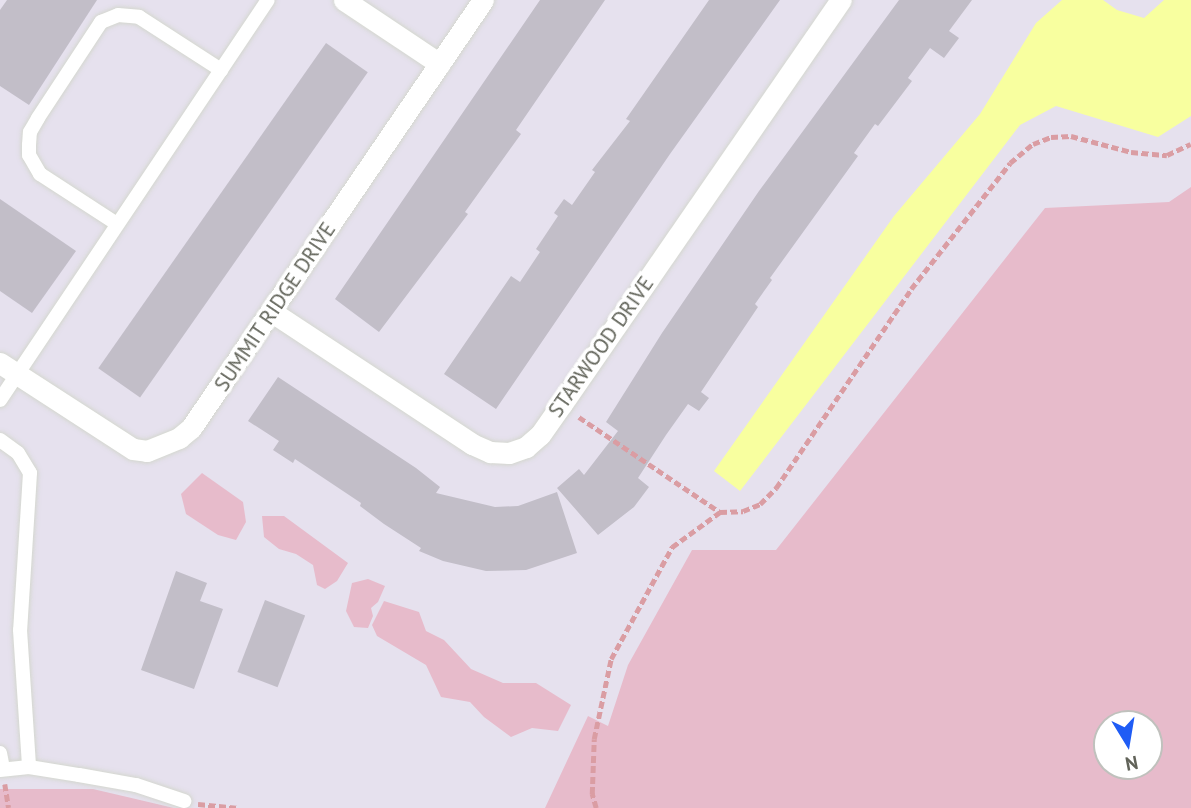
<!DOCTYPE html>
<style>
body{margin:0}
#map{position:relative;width:1191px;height:808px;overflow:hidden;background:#e6e1ee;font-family:"PT Sans",sans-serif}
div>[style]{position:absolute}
.green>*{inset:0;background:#e7bbcb}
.water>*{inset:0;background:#f8ff9f}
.building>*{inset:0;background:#c2bec8;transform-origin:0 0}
.path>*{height:4.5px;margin-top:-2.25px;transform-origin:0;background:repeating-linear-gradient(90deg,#da9da3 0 7px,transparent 0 10.5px)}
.roads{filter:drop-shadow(0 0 2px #d4d7cf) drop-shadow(0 0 2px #d4d7cf)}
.service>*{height:14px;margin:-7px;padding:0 7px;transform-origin:7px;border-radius:7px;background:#fff}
.minor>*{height:21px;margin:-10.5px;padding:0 10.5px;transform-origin:10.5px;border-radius:10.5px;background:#fff}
span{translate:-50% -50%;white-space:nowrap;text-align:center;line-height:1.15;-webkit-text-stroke:7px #fff;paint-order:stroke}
.street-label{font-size:21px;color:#616359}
.north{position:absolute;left:1093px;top:710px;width:70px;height:70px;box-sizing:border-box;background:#fff;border:2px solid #c0c1bd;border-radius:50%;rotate:169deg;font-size:19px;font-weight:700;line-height:28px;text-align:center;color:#616359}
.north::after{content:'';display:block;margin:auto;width:24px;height:32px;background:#1f5cf5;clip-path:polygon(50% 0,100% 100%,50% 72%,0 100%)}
</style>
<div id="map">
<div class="green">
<i style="clip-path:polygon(evenodd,1191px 187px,1191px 808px,545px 808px,588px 716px,608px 726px,628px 665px,692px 550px,776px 550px,1045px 208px,1169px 202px,1191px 187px,1107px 724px,1149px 724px,1149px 766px,1107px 766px,1107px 724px)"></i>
<i style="clip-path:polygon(202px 473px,243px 502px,246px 522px,236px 540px,218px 535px,186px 514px,181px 494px)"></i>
<i style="clip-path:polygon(262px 516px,284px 516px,348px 563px,337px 581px,325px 589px,317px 585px,313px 565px,296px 554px,279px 549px,264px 537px)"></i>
<i style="clip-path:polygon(368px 579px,385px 586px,378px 602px,371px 608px,373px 616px,368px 628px,354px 627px,346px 611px,352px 583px)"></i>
<i style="clip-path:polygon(384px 601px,419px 612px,426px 631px,444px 640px,471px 669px,503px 683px,536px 683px,571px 705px,558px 731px,532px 728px,511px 737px,484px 717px,470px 702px,441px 697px,426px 665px,377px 636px,372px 625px)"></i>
<i style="clip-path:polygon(0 789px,93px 789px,174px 808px,0 808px)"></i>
</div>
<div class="water">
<i style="clip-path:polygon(1062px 0,1103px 0,1117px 10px,1144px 18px,1164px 0,1191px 0,1191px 116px,1158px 137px,1056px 106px,1020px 125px,740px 491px,714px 471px,894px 216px,980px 114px,1036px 23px)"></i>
</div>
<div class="building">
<i style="clip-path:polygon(7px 0,97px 0,29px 105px,0 86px,0 10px)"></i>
<i style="clip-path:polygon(540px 0,605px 0,516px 130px,521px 134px,465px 212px,468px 214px,379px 332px,335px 299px)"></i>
<i style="clip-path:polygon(709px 0,780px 0,670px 154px,496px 409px,444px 374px,511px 276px,520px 282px,540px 252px,536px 249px,558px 216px,554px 213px,564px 199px,572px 205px,595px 172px,592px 170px,630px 121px,626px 119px)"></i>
<i style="clip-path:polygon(899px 0,972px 0,949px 31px,959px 38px,944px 58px,930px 48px,908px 78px,912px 81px,878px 126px,875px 124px,854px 153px,858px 156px,770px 278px,772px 280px,755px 304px,758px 307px,701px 392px,709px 398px,699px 411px,688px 404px,666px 435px,638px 478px,649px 487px,634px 507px,598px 535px,557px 488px,579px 469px,584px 475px,618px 431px,606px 422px,662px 333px,759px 191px)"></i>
<i style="left:326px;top:43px;width:51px;height:397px;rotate:35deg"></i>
<i style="clip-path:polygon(0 199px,76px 251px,32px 313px,0 291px)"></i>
<i style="clip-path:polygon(278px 377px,416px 468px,440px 487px,436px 493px,495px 507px,518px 506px,557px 492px,577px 553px,526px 570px,486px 571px,443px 561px,419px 551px,421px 548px,384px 524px,360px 506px,361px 503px,295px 459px,293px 463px,273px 450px,279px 441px,248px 421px)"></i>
<i style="clip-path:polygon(176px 571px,207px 583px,200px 601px,223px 609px,194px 689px,141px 670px)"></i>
<i style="left:265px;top:600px;width:43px;height:77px;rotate:21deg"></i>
</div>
<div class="path">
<i style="left:579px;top:417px;width:170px;rotate:34deg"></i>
<i style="left:720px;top:512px;width:23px;rotate:-2deg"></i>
<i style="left:743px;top:511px;width:18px;rotate:-22deg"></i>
<i style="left:760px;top:504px;width:23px;rotate:-45deg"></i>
<i style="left:776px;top:488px;width:240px;rotate:-55.8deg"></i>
<i style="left:911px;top:289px;width:160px;rotate:-51.8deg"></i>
<i style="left:1010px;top:163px;width:30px;rotate:-40deg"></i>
<i style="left:1033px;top:144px;width:19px;rotate:-21deg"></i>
<i style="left:1051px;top:137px;width:20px;rotate:-3deg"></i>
<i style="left:1071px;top:136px;width:62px;rotate:14.9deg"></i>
<i style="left:1131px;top:152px;width:36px;rotate:5deg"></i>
<i style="left:1167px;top:155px;width:26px;rotate:-25deg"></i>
<i style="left:5px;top:784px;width:24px;rotate:81deg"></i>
<i style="left:198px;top:804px;width:41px;rotate:5.6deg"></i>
<i style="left:596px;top:808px;width:15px;rotate:-106deg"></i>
<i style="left:592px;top:794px;width:55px;rotate:-87.9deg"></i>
<i style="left:594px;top:739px;width:82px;rotate:-78deg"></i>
<i style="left:611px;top:659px;width:128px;rotate:-61.4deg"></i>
<i style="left:672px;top:547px;width:59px;rotate:-36.1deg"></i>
</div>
<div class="roads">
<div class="service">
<i style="left:117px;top:224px;width:92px;rotate:-147deg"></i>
<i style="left:40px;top:174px;width:22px;rotate:-120deg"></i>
<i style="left:29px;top:155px;width:10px;rotate:-90deg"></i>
<i style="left:29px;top:145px;width:13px;rotate:-86deg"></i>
<i style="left:30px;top:132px;width:16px;rotate:-60deg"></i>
<i style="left:38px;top:118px;width:115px;rotate:-56.7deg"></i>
<i style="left:101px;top:22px;width:18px;rotate:-22deg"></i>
<i style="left:118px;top:15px;width:21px;rotate:5deg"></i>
<i style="left:139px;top:17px;width:98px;rotate:32.9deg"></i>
<i style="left:0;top:400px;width:481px;rotate:-56.2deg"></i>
<i style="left:0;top:440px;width:22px;rotate:36deg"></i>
<i style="left:18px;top:453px;width:23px;rotate:59deg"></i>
<i style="left:30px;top:473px;width:157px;rotate:93.6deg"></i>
<i style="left:20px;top:630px;width:137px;rotate:86.2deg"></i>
<i style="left:0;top:753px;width:16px;rotate:79deg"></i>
<i style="left:0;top:770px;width:29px;rotate:-6deg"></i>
<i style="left:29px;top:767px;width:51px;rotate:9.1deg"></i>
<i style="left:79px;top:775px;width:58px;rotate:10deg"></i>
<i style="left:136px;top:785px;width:51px;rotate:18.4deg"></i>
</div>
<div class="minor">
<i style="left:344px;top:0;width:115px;rotate:33.7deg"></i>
<i style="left:272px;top:312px;width:240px;rotate:33.4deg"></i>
<i style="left:472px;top:444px;width:20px;rotate:24deg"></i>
<i style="left:490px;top:452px;width:19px;rotate:3deg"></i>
<i style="left:509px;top:453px;width:18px;rotate:-19deg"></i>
<i style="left:526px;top:447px;width:18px;rotate:-41deg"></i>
<i style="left:540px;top:435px;width:38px;rotate:-55deg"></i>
<i style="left:562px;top:404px;width:491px;rotate:-55.4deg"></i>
<i style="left:0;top:363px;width:158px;rotate:32.9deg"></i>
<i style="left:133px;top:449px;width:14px;rotate:8deg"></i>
<i style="left:147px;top:451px;width:35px;rotate:-22deg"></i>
<i style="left:179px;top:438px;width:16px;rotate:-40deg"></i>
<i style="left:191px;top:428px;width:518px;rotate:-55.7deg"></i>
</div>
</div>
<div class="street-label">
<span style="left:275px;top:307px;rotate:-56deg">SUMMIT RIDGE DRIVE</span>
<span style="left:601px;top:347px;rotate:-55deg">STARWOOD DRIVE</span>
</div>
<div class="north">N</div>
</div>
